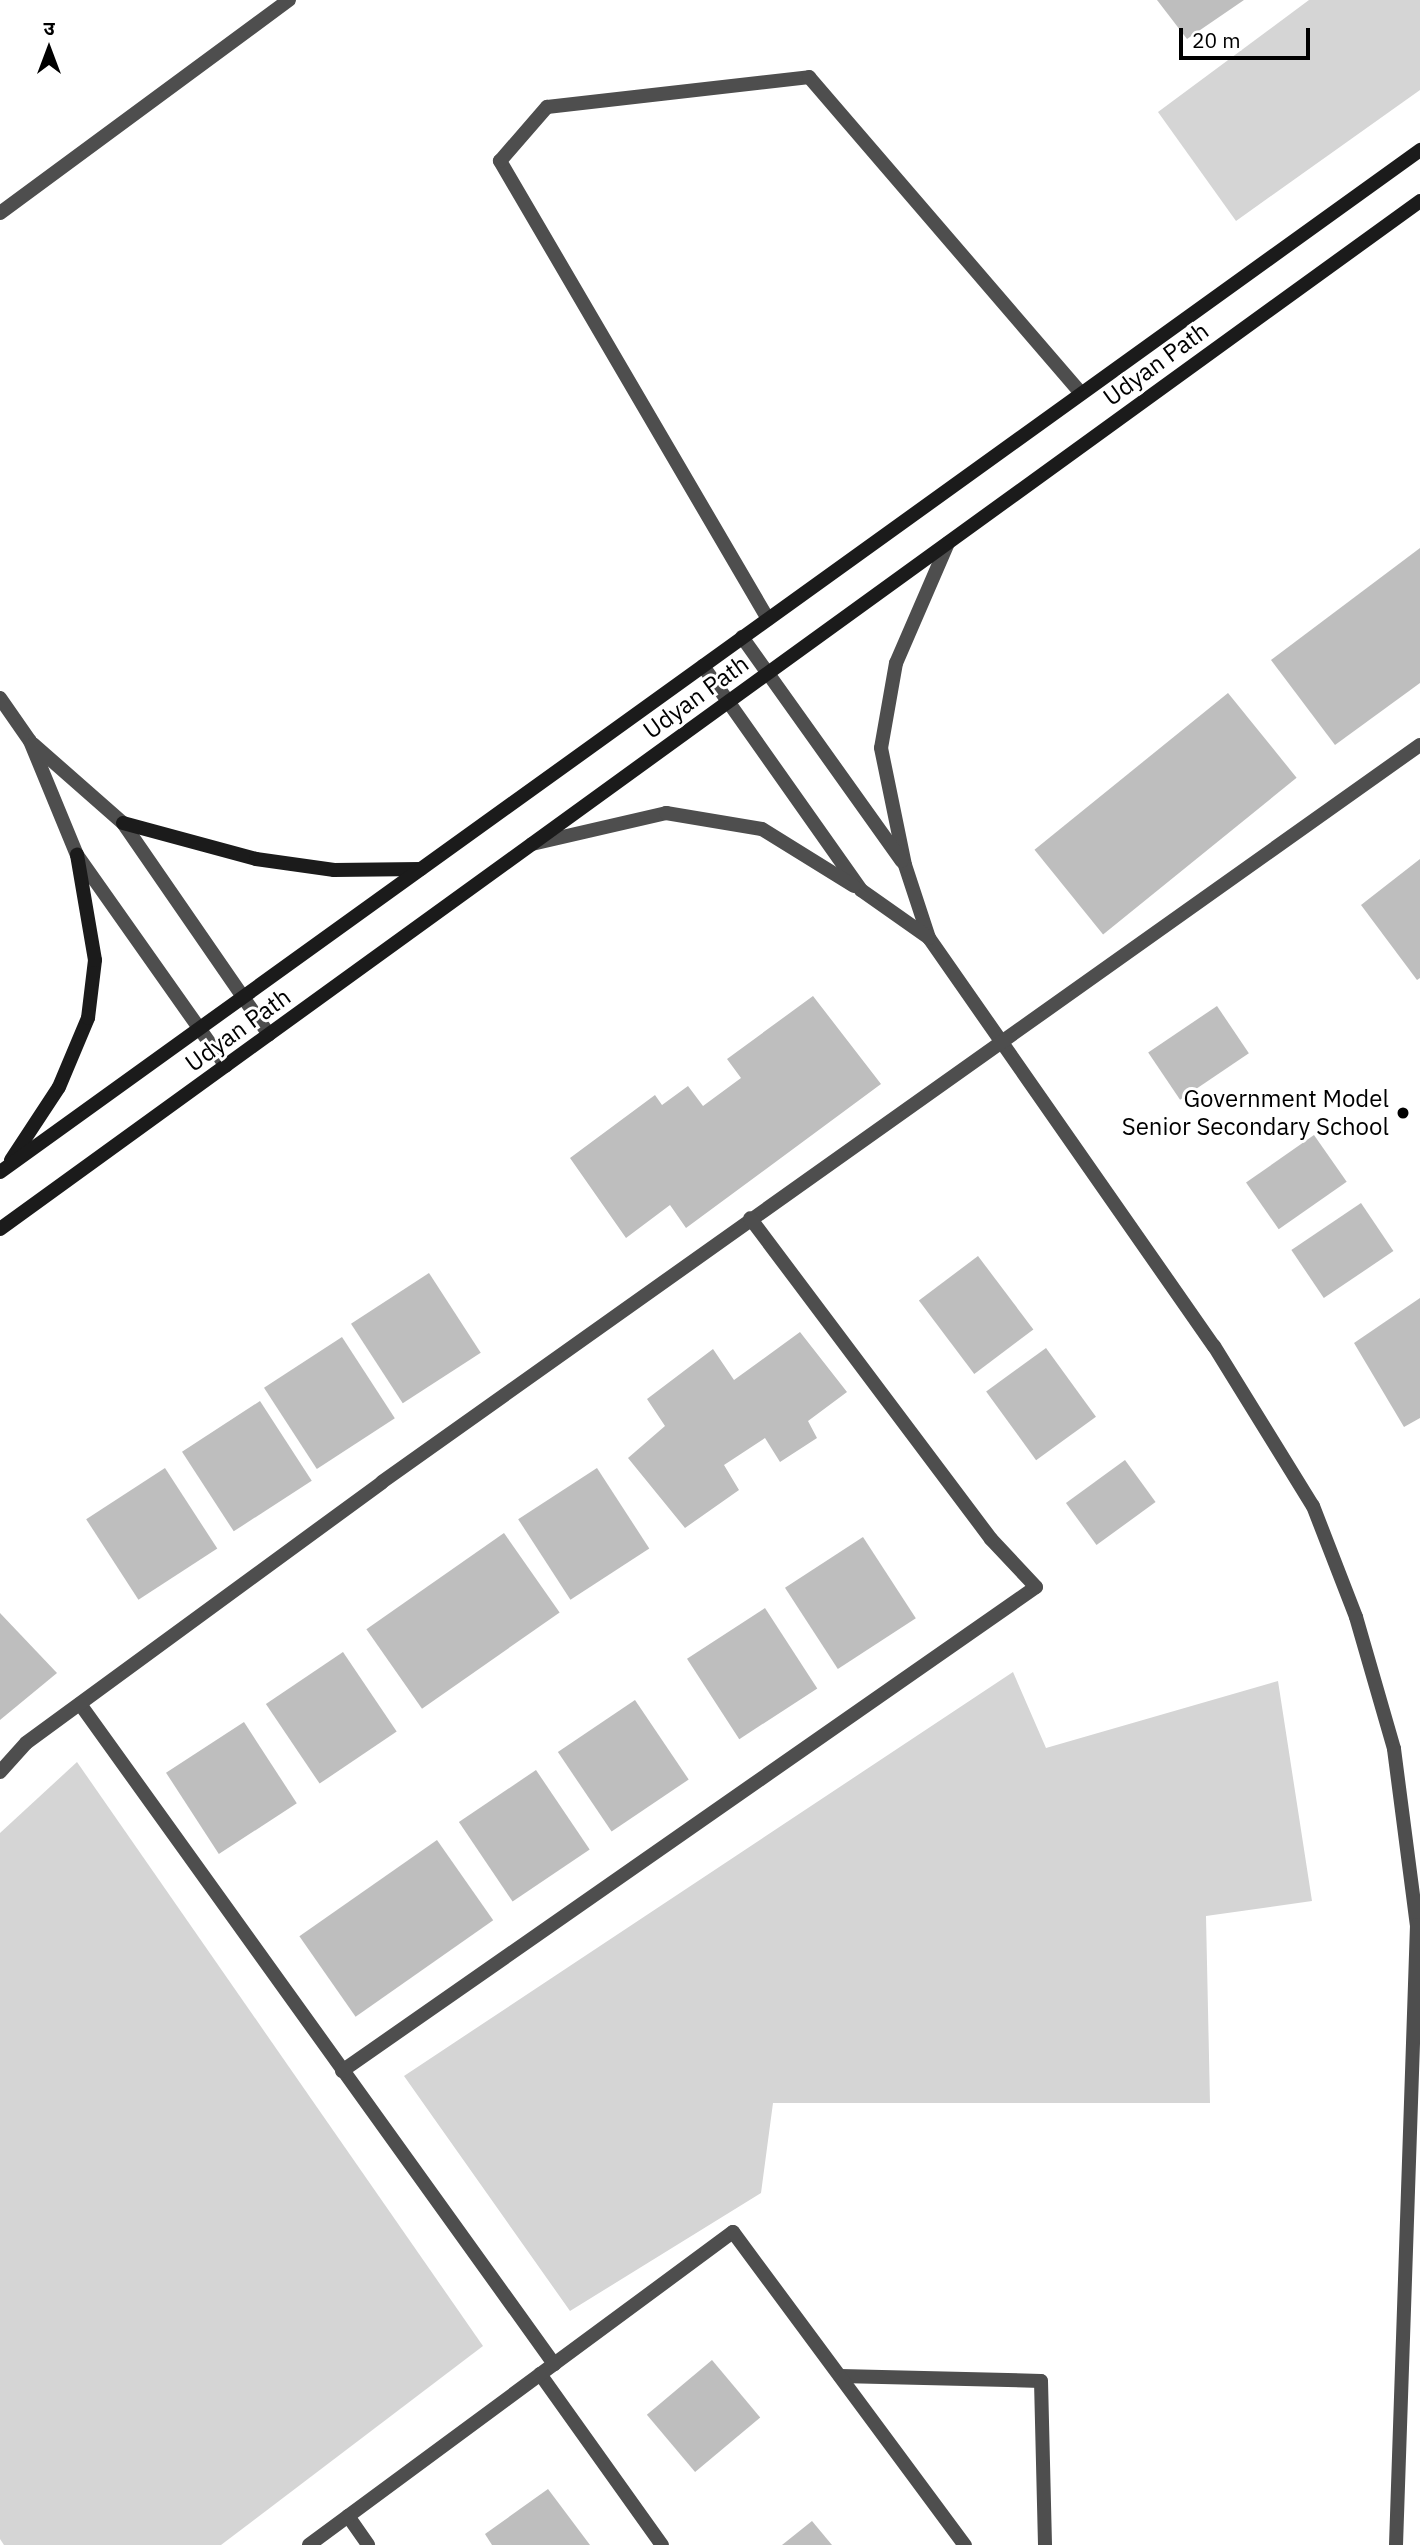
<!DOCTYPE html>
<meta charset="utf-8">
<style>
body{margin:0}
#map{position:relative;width:1420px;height:2545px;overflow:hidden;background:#fff;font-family:"IBM Plex Sans","Noto Sans Devanagari",sans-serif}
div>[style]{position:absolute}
.green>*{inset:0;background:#d5d5d5}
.building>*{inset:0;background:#bebebe;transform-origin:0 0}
.minor>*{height:14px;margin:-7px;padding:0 7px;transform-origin:7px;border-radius:7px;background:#4e4e4e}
.tertiary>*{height:14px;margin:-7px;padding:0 7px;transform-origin:7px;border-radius:7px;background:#4e4e4e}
.secondary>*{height:14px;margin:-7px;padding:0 7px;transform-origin:7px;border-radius:7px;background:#1b1b1b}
.dots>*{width:19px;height:19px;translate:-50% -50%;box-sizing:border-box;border:4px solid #fff;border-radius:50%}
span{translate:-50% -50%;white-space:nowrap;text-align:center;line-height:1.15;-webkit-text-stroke:6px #fff;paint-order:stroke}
.street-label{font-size:24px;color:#000}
.poi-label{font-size:24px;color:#000}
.right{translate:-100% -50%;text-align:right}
.north{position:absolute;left:14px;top:14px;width:70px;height:70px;-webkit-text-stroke:5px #fff;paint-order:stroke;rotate:0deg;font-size:19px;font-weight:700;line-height:28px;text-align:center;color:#000}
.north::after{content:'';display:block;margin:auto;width:24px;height:32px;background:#000;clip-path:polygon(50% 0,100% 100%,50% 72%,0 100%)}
.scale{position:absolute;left:1179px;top:28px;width:131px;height:32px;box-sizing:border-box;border:4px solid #000;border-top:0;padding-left:9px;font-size:21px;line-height:24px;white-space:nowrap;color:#000;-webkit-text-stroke:5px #fff;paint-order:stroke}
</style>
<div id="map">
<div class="green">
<i style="clip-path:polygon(1309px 0,1420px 0,1420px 90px,1236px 221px,1158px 112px)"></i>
<i style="clip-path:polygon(1013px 1672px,1046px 1748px,1278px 1681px,1312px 1901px,1206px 1916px,1210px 2103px,773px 2103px,761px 2193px,570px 2311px,404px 2076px)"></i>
<i style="clip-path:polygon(77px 1762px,483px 2346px,221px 2545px,4px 2545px,0 2539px,0 1833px)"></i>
</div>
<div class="building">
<i style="clip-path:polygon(1157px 0,1244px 0,1187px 39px)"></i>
<i style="clip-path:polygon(1420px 548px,1420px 683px,1335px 745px,1271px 660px)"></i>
<i style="left:1228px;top:693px;width:109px;height:249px;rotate:51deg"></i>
<i style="clip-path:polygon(1420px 859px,1420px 978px,1417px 980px,1361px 905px)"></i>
<i style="clip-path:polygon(813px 996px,881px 1084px,686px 1228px,670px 1205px,626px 1238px,570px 1158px,655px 1095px,662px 1105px,688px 1086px,703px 1106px,741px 1078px,727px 1059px)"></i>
<i style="left:1217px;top:1006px;width:57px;height:83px;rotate:56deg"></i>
<i style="left:1314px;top:1135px;width:57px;height:83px;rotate:55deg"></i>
<i style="left:1361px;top:1203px;width:58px;height:84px;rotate:56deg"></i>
<i style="left:978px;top:1256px;width:92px;height:74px;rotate:53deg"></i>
<i style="left:429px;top:1273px;width:95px;height:93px;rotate:57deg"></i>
<i style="clip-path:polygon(1420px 1298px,1420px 1418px,1404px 1427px,1354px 1343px)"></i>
<i style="clip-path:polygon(800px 1332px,847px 1392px,808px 1421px,817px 1438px,780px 1462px,765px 1438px,724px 1465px,739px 1490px,685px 1528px,628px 1458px,665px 1426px,647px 1399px,713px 1349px,734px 1380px)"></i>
<i style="left:342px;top:1337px;width:97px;height:93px;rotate:57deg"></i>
<i style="left:1046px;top:1348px;width:85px;height:74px;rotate:54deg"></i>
<i style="left:260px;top:1401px;width:95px;height:93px;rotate:57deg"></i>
<i style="left:1125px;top:1460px;width:52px;height:73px;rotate:54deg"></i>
<i style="left:165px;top:1468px;width:96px;height:94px;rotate:57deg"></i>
<i style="left:597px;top:1468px;width:96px;height:94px;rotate:57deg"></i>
<i style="left:504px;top:1533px;width:97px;height:168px;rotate:55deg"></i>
<i style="left:863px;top:1537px;width:97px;height:93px;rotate:57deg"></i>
<i style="left:765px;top:1608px;width:96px;height:93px;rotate:57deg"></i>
<i style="clip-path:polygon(0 1613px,57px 1673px,0 1720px)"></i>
<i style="left:343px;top:1652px;width:96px;height:93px;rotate:56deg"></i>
<i style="left:635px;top:1700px;width:96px;height:93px;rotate:56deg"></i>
<i style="left:244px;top:1722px;width:97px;height:93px;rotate:57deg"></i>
<i style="left:536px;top:1770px;width:96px;height:93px;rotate:56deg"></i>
<i style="left:437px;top:1840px;width:98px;height:168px;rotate:55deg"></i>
<i style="left:712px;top:2360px;width:75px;height:85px;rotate:50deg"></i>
<i style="clip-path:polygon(548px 2489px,590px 2545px,492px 2545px,485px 2534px)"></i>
<i style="clip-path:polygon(812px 2521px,832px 2545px,782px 2545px)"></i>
</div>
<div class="minor">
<i style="left:0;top:213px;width:359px;rotate:-36.4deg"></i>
<i style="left:948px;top:543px;width:131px;rotate:113.4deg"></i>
<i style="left:896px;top:663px;width:86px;rotate:100deg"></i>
<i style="left:881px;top:748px;width:119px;rotate:78.4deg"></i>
<i style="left:905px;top:865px;width:77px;rotate:71.8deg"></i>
<i style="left:929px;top:938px;width:498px;rotate:55.1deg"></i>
<i style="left:1214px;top:1346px;width:188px;rotate:58.3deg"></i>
<i style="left:1313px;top:1506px;width:119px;rotate:68.8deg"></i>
<i style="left:1356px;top:1617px;width:137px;rotate:73.9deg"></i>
<i style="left:1394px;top:1749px;width:177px;rotate:82.6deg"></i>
<i style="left:1417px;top:1925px;width:620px;rotate:91.94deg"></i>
<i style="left:768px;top:619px;width:531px;rotate:-120.33deg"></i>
<i style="left:500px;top:161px;width:72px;rotate:-49deg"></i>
<i style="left:547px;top:107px;width:264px;rotate:-6.5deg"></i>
<i style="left:809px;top:77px;width:417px;rotate:49.3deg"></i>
<i style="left:742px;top:637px;width:275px;rotate:54.5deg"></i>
<i style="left:703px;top:666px;width:274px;rotate:54.8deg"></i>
<i style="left:861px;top:890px;width:83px;rotate:35.2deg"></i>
<i style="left:532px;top:844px;width:138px;rotate:-13deg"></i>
<i style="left:666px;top:813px;width:97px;rotate:9.5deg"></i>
<i style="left:762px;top:829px;width:108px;rotate:31.8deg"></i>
<i style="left:80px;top:1704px;width:813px;rotate:54.31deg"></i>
<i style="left:0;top:1772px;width:39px;rotate:-48deg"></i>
<i style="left:26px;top:1743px;width:441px;rotate:-36.2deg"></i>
<i style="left:382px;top:1482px;width:1273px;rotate:-35.38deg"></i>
<i style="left:342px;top:2071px;width:846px;rotate:-34.89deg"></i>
<i style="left:1036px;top:1587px;width:66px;rotate:-133.2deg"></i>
<i style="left:991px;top:1539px;width:401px;rotate:-126.9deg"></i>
<i style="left:540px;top:2374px;width:210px;rotate:54.5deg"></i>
<i style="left:840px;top:2376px;width:201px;rotate:1.4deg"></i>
<i style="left:1041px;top:2381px;width:164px;rotate:88.6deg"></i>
<i style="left:348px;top:2516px;width:35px;rotate:55deg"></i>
<i style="left:309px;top:2545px;width:527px;rotate:-36.44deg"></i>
<i style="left:733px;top:2232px;width:390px;rotate:53.5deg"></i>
</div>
<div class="tertiary">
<i style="left:0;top:698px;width:52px;rotate:55.1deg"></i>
<i style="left:30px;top:741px;width:123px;rotate:67.6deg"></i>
<i style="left:77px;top:855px;width:258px;rotate:54.8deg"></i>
<i style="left:33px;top:744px;width:120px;rotate:41.3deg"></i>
<i style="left:123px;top:823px;width:257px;rotate:55.4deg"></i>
</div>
<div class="secondary">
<i style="left:123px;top:823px;width:138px;rotate:15.1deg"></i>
<i style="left:256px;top:859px;width:79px;rotate:8deg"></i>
<i style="left:334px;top:870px;width:87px;rotate:-0.7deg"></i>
<i style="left:11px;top:1160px;width:87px;rotate:-56.7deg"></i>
<i style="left:59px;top:1087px;width:75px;rotate:-67.2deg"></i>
<i style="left:88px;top:1018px;width:58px;rotate:-83.1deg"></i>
<i style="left:95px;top:960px;width:107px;rotate:-99.7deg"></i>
<i style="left:0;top:1172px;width:1750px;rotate:-35.74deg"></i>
<i style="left:0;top:1229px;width:1753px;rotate:-35.9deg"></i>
</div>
<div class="dots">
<i style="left:1403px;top:1113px;background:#000"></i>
</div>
<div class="street-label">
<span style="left:1156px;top:364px;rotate:-36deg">Udyan Path</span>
<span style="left:696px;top:697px;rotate:-36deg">Udyan Path</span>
<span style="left:238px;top:1030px;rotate:-36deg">Udyan Path</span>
</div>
<div class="poi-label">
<span class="right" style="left:1389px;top:1113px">Government Model<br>Senior Secondary School</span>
</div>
<div class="north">उ</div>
<div class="scale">20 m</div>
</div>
